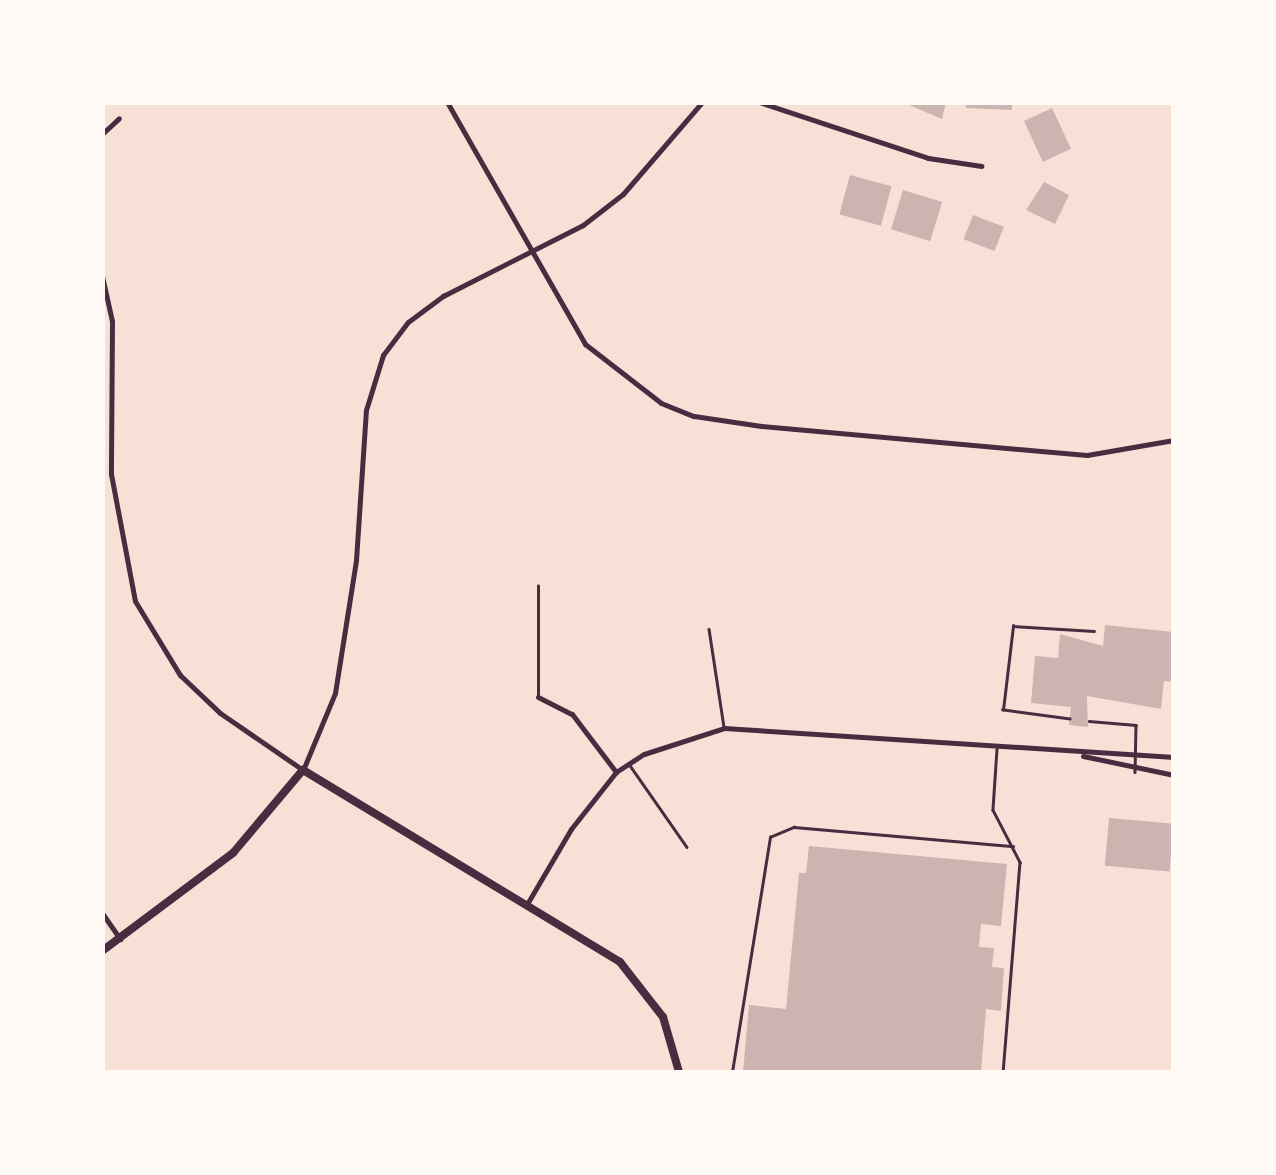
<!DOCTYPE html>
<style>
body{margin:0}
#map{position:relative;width:1276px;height:1175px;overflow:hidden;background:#f7e1d7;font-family:"Fira Sans",sans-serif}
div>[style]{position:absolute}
.building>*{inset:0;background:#ccb4b1;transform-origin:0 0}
.service>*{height:2.5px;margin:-1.25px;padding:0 1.25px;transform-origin:1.25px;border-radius:1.25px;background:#4a2c40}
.minor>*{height:5px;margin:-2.5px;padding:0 2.5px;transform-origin:2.5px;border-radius:2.5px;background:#4a2c40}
.tertiary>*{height:8px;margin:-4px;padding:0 4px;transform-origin:4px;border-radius:4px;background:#4a2c40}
span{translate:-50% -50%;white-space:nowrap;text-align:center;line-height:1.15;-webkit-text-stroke:9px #fffaf5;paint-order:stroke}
.frame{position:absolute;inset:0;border:105px solid #fffaf5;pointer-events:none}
</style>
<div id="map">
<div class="building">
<i style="clip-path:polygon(902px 102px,946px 102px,942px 119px)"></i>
<i style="clip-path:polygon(966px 102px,1012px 102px,1012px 110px,966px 108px)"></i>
<i style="left:1052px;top:108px;width:45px;height:31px;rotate:65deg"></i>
<i style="left:850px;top:175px;width:43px;height:41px;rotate:15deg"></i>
<i style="clip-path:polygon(1044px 182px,1069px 195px,1055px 224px,1026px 210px)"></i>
<i style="left:903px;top:190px;width:41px;height:41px;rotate:17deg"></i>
<i style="left:973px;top:215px;width:33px;height:26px;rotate:21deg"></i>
<i style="clip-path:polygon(1105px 625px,1174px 632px,1174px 682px,1164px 681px,1161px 709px,1087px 696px,1088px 727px,1069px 725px,1071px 707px,1031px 703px,1035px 656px,1058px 658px,1060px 634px,1103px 646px)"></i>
<i style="left:1109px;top:818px;width:65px;height:48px;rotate:5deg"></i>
<i style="clip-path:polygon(809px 846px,1007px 864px,1001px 926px,981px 924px,979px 947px,994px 948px,992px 967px,1004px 968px,1001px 1011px,986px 1009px,981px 1072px,743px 1072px,749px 1005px,786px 1009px,799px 873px,806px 873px)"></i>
</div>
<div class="service">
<i style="left:709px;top:629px;width:99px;rotate:81.3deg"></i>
<i style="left:538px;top:695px;width:109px;rotate:-90deg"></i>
<i style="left:1070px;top:719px;width:68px;rotate:-172.3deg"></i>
<i style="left:1003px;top:710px;width:85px;rotate:-83.2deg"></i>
<i style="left:1013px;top:626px;width:81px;rotate:3.5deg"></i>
<i style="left:1089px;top:721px;width:47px;rotate:4.9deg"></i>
<i style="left:1136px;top:725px;width:47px;rotate:91.2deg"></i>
<i style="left:997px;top:749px;width:61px;rotate:93.8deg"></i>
<i style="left:993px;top:810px;width:59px;rotate:62.6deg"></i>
<i style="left:1020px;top:862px;width:211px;rotate:94.6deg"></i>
<i style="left:629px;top:764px;width:101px;rotate:55.1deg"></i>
<i style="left:732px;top:1072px;width:238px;rotate:-80.8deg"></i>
<i style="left:770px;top:837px;width:26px;rotate:-23deg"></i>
<i style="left:794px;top:827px;width:220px;rotate:5deg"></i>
</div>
<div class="minor">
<i style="left:447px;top:102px;width:279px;rotate:60.3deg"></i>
<i style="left:585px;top:344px;width:96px;rotate:37.8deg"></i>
<i style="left:661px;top:403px;width:35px;rotate:22deg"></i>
<i style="left:694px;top:416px;width:68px;rotate:8.5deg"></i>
<i style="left:761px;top:426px;width:327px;rotate:5.1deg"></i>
<i style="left:1087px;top:455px;width:88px;rotate:-9.8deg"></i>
<i style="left:759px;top:102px;width:178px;rotate:18.3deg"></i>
<i style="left:928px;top:158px;width:54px;rotate:8.6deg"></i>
<i style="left:102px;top:134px;width:23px;rotate:-43deg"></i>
<i style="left:102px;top:276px;width:46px;rotate:77.5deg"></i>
<i style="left:112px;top:321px;width:153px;rotate:90.4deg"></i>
<i style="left:111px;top:474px;width:129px;rotate:79.3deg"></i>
<i style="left:135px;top:601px;width:87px;rotate:58.7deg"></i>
<i style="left:180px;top:675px;width:55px;rotate:43.5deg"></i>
<i style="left:220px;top:713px;width:101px;rotate:34.5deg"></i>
<i style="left:303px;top:770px;width:83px;rotate:-67.4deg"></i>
<i style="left:335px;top:693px;width:135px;rotate:-81deg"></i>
<i style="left:356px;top:560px;width:150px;rotate:-86.2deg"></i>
<i style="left:366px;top:410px;width:58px;rotate:-72.8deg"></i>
<i style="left:383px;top:355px;width:41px;rotate:-52.9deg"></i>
<i style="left:408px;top:322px;width:44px;rotate:-36.6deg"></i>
<i style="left:443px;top:296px;width:157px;rotate:-26.9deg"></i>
<i style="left:583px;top:225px;width:51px;rotate:-37.8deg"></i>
<i style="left:623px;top:194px;width:121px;rotate:-49.3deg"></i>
<i style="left:538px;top:697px;width:38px;rotate:27deg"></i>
<i style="left:572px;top:714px;width:73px;rotate:52.8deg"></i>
<i style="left:1083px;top:756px;width:93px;rotate:11.8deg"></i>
<i style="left:527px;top:904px;width:87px;rotate:-59.6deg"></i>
<i style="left:571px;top:829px;width:73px;rotate:-51.7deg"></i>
<i style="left:616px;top:772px;width:33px;rotate:-33deg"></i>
<i style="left:644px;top:754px;width:84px;rotate:-18deg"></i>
<i style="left:724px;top:728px;width:451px;rotate:3.7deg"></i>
<i style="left:102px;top:913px;width:32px;rotate:55deg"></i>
</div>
<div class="tertiary">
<i style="left:102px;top:951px;width:164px;rotate:-36.8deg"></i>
<i style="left:233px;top:853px;width:109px;rotate:-49.9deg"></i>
<i style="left:303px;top:770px;width:371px;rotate:31.2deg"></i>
<i style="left:620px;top:962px;width:70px;rotate:52deg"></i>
<i style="left:663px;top:1017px;width:57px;rotate:73.8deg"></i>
</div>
<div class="frame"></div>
</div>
